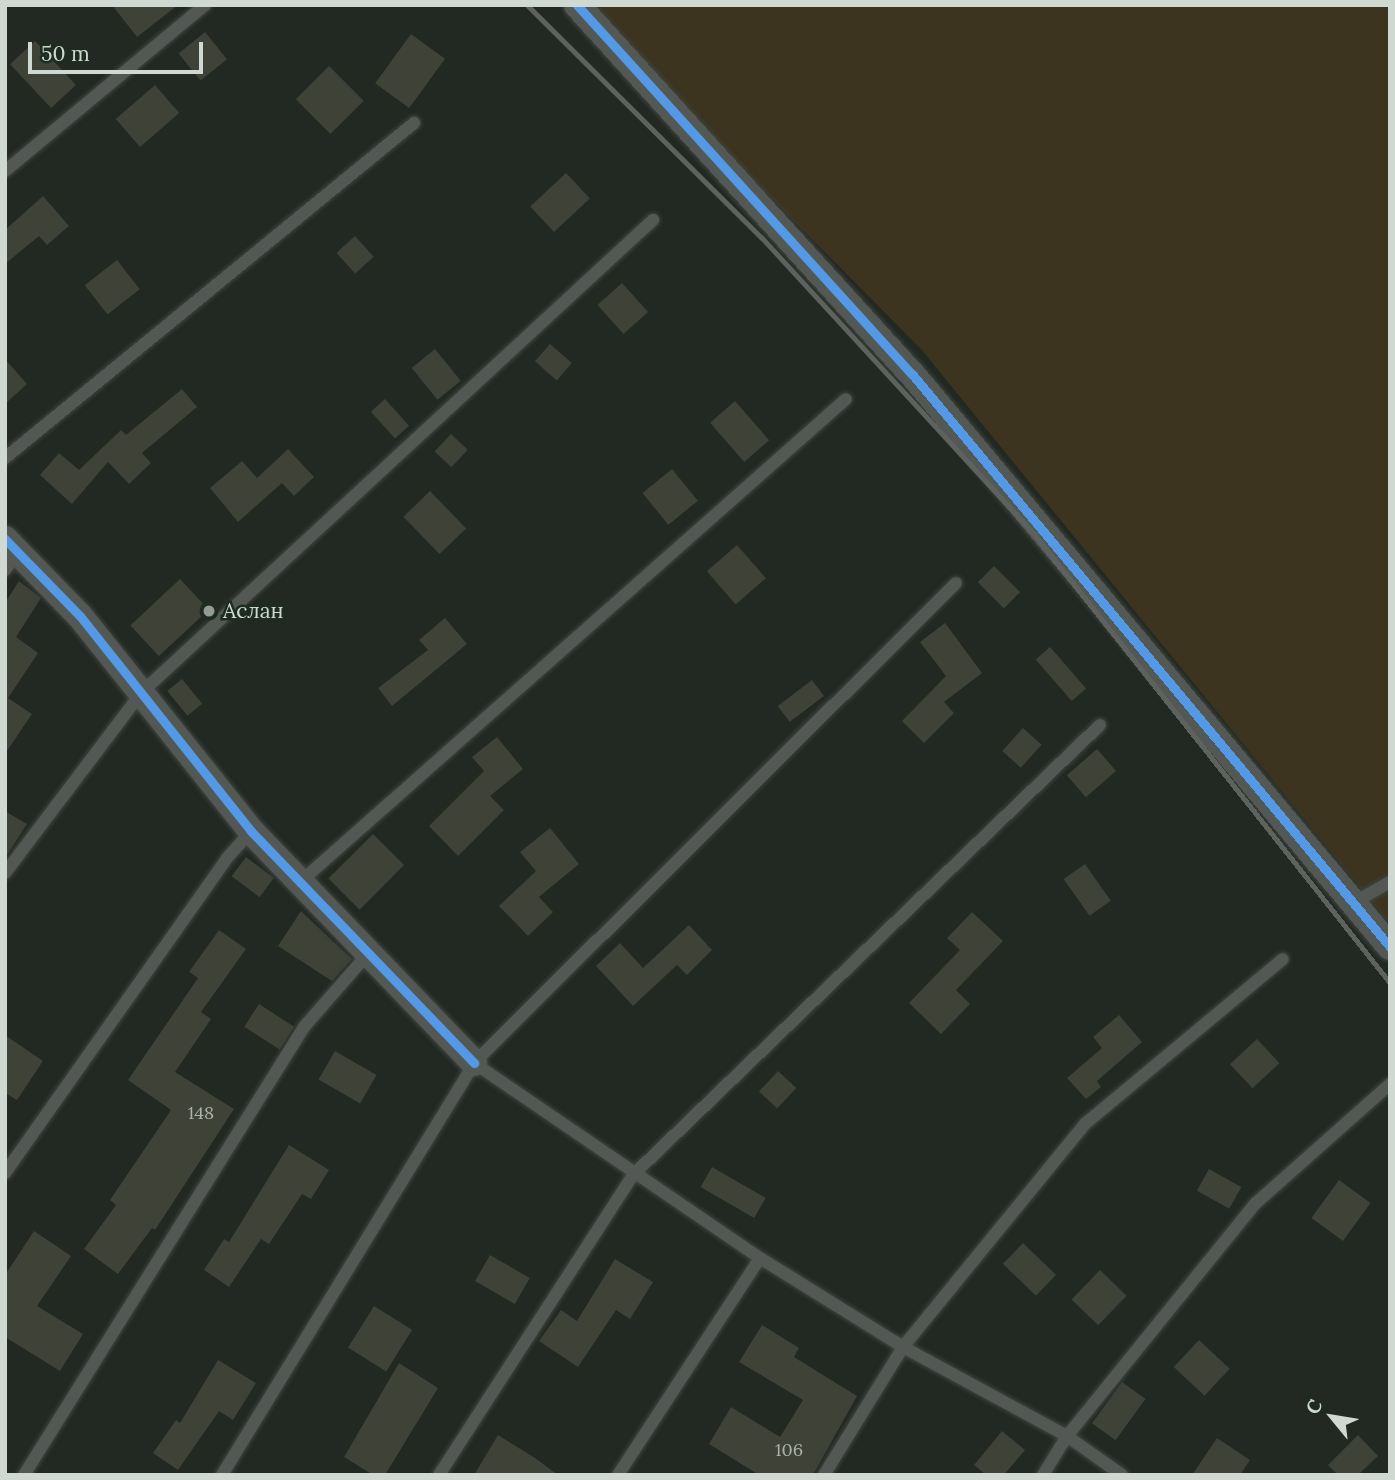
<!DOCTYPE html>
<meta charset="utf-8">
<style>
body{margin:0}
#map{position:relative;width:1395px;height:1480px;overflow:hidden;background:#222822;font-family:Lora,serif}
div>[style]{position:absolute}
.green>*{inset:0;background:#3c341f}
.building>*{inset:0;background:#3e4237;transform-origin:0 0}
.roads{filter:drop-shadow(0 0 2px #3f453f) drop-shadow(0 0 2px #3f453f)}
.service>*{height:12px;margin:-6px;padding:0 6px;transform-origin:6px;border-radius:6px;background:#535854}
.minor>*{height:26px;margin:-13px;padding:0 13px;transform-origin:13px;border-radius:13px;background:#535854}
.rail>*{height:5px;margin:-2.5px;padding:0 2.5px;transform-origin:2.5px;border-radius:2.5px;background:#5d625e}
.cycleway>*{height:9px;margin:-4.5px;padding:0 4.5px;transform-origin:4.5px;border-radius:4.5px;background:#5399e6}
.dots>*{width:19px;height:19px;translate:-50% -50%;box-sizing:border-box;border:4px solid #1e2c20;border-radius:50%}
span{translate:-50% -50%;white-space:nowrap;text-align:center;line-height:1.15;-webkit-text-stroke:5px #1e2c20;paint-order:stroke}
.number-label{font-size:18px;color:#acb3aa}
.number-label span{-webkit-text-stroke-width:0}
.poi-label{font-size:21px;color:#d0d9d1}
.left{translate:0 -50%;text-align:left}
.frame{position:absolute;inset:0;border:7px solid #d0d9d1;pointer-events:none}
.north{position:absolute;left:1297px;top:1382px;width:70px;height:70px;-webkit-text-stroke:5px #1e2c20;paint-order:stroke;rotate:300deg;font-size:19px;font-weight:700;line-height:28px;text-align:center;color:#d0d9d1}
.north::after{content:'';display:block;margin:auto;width:24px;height:32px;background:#d0d9d1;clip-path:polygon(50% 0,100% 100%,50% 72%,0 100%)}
.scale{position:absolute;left:28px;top:42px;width:175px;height:32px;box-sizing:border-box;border:4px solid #d0d9d1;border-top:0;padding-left:9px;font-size:21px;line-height:24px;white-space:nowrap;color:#d0d9d1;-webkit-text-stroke:5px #1e2c20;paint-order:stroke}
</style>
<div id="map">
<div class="green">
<i style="clip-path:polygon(579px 5px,1390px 5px,1390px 924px,921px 349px)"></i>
</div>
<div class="building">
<i style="clip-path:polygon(112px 5px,178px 5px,137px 37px)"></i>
<i style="left:205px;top:32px;width:35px;height:34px;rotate:51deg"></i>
<i style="left:411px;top:34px;width:42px;height:61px;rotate:36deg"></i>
<i style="left:35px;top:41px;width:60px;height:34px;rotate:47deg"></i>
<i style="left:329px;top:66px;width:49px;height:47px;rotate:45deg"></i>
<i style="left:155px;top:85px;width:37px;height:52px;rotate:49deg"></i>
<i style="left:566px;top:173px;width:35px;height:49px;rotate:47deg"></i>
<i style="clip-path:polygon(43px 196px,69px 226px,47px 245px,39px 236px,5px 264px,5px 230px)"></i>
<i style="left:355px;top:236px;width:28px;height:25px;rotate:48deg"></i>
<i style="left:117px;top:260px;width:37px;height:41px;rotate:52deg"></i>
<i style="left:622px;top:283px;width:39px;height:33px;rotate:48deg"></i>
<i style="left:550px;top:344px;width:29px;height:23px;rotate:41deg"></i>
<i style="left:435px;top:349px;width:41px;height:30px;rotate:51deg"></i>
<i style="clip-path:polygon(5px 359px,27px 384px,5px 404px)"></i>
<i style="clip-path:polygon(182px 389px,197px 407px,142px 453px,151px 463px,129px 484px,108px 462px,72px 504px,40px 475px,59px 453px,79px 470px,121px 430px,126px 435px)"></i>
<i style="left:385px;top:399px;width:36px;height:19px;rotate:48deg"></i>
<i style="left:735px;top:401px;width:52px;height:33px;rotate:49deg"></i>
<i style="left:451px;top:434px;width:23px;height:24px;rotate:43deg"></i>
<i style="clip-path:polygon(288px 449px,314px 477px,294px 496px,282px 483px,238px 522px,210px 488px,242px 461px,257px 478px)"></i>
<i style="left:672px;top:469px;width:41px;height:38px;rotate:51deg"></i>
<i style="left:430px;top:491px;width:52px;height:37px;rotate:46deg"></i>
<i style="left:737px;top:545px;width:44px;height:40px;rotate:49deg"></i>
<i style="left:994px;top:566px;width:37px;height:23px;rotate:45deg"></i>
<i style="left:180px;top:579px;width:42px;height:68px;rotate:47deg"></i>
<i style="clip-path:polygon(19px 581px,41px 598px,16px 637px,38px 653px,8px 698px,32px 714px,5px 754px,5px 603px)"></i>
<i style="clip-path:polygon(445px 618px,467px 644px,392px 706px,378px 688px,428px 650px,419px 640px)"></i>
<i style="clip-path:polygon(945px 623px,982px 673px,944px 702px,954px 713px,924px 743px,902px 721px,946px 676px,920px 642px)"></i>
<i style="left:1050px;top:647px;width:55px;height:19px;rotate:49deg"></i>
<i style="left:182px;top:679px;width:32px;height:19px;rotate:51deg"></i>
<i style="left:812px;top:680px;width:20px;height:43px;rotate:53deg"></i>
<i style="left:1023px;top:728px;width:25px;height:31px;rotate:42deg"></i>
<i style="clip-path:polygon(497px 737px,523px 769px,490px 796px,504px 810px,458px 856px,429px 826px,484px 771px,472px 757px)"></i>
<i style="left:1097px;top:749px;width:29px;height:40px;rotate:49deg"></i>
<i style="clip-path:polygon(5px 811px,27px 824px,5px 858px)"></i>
<i style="clip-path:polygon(550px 828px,579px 864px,539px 897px,553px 912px,528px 936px,499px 906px,536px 871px,520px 852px)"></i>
<i style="left:373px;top:834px;width:44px;height:63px;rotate:45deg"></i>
<i style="left:246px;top:857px;width:35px;height:24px;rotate:37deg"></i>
<i style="left:1085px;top:864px;width:45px;height:26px;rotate:55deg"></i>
<i style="clip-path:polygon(301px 911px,352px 959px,332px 981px,278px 946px)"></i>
<i style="clip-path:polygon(972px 912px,1003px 941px,956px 990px,970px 1004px,941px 1034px,909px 1003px,960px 950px,947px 938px)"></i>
<i style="clip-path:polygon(689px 925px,712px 950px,687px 975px,677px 965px,633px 1006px,596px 966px,620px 943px,643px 968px)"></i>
<i style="clip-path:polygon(219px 930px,246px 949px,201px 1012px,211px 1019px,175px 1072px,234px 1109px,155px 1230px,152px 1228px,118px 1274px,84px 1249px,116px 1205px,110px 1200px,171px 1110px,128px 1080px,198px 978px,189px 972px)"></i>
<i style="left:259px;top:1004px;width:42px;height:27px;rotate:33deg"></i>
<i style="clip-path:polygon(1119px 1015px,1142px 1042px,1097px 1081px,1101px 1087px,1086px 1099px,1067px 1078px,1102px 1048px,1093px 1037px)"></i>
<i style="clip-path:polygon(5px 1035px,43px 1061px,17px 1100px,5px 1093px)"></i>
<i style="left:1257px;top:1039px;width:33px;height:37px;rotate:47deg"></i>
<i style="left:335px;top:1051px;width:48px;height:33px;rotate:30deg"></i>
<i style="left:778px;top:1071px;width:25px;height:28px;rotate:43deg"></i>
<i style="clip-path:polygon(289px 1145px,329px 1170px,311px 1199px,302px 1194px,269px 1244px,261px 1239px,229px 1287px,204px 1270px,224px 1239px,229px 1242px)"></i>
<i style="left:712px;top:1167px;width:62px;height:23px;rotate:30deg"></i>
<i style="left:1209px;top:1169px;width:37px;height:25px;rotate:29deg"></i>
<i style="left:1339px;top:1180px;width:39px;height:47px;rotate:36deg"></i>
<i style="clip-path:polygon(34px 1231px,71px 1256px,37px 1306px,83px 1334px,60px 1371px,5px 1337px,5px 1275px)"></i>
<i style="left:1023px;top:1243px;width:46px;height:29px;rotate:44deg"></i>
<i style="left:490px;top:1255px;width:46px;height:30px;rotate:30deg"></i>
<i style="clip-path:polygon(615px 1259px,653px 1282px,630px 1319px,616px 1310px,578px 1367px,539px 1341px,561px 1310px,577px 1321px)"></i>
<i style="left:1100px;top:1270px;width:37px;height:41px;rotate:44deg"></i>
<i style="left:374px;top:1306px;width:45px;height:49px;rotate:32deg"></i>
<i style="clip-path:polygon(762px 1325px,799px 1348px,794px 1357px,857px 1396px,813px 1475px,759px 1475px,709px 1444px,731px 1407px,780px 1437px,803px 1400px,739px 1362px)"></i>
<i style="left:1199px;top:1340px;width:42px;height:37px;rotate:43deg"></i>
<i style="clip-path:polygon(218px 1360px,256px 1383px,233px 1420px,219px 1411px,178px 1470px,153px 1453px,176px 1420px,180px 1423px)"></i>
<i style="clip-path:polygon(399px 1363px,438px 1388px,385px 1475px,373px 1475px,344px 1457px)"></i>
<i style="left:1122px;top:1382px;width:29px;height:51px;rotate:36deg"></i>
<i style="clip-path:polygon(1002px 1431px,1025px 1450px,1004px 1475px,986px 1475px,974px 1465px)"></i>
<i style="clip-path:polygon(498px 1435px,535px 1458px,558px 1475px,474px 1475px)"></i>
<i style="clip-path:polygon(1358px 1435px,1378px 1456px,1358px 1475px,1338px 1475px,1328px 1465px)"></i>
<i style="clip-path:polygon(1217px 1438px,1250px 1460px,1240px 1475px,1192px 1475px)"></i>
</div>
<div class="roads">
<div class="service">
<i style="left:5px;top:171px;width:260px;rotate:-39.7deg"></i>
<i style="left:5px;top:458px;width:529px;rotate:-39.32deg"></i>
<i style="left:5px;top:570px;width:21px;rotate:-55deg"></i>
<i style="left:5px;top:873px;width:227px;rotate:-52.9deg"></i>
<i style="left:142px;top:692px;width:696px;rotate:-42.73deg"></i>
<i style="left:299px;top:883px;width:730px;rotate:-41.5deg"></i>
<i style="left:1353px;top:903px;width:43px;rotate:-29.6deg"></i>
<i style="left:474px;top:1063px;width:346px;rotate:34.3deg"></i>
<i style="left:760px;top:1258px;width:168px;rotate:31.9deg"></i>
<i style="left:903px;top:1347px;width:187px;rotate:28.5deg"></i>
<i style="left:1067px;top:1436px;width:46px;rotate:121.6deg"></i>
<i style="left:5px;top:1173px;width:385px;rotate:-54.8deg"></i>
<i style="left:227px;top:858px;width:36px;rotate:-48deg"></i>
<i style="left:24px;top:1475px;width:528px;rotate:-57.99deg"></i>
<i style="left:304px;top:1027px;width:94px;rotate:-48.9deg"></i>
<i style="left:222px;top:1475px;width:483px;rotate:-58.5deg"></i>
<i style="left:474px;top:1063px;width:680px;rotate:-44.88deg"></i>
<i style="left:439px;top:1475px;width:359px;rotate:-57.1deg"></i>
<i style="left:634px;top:1174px;width:647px;rotate:-43.94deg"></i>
<i style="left:618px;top:1475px;width:259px;rotate:-56.8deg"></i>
<i style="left:824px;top:1475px;width:150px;rotate:-58.3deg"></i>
<i style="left:903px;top:1347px;width:289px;rotate:-50.8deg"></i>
<i style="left:1086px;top:1123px;width:256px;rotate:-39.8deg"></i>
<i style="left:1122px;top:1475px;width:67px;rotate:-144.7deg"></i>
<i style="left:1067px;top:1436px;width:300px;rotate:-51deg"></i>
<i style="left:1256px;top:1203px;width:179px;rotate:-41.6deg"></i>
</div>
<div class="minor">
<i style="left:577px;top:5px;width:498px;rotate:47.8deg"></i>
<i style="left:912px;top:374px;width:746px;rotate:50.16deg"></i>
<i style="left:5px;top:539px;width:107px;rotate:45.8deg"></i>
<i style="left:80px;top:616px;width:275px;rotate:51.5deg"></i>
<i style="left:251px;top:831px;width:322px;rotate:46.1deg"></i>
</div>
</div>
<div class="rail">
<i style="left:527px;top:5px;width:330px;rotate:44.8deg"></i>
<i style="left:761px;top:237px;width:403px;rotate:47.4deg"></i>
<i style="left:1034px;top:534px;width:573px;rotate:51.59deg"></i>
</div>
<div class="cycleway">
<i style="left:577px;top:5px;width:498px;rotate:47.8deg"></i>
<i style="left:912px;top:374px;width:746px;rotate:50.16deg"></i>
<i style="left:5px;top:539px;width:107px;rotate:45.8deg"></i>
<i style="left:80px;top:616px;width:275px;rotate:51.5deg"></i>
<i style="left:251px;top:831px;width:322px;rotate:46.1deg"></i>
</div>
<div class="dots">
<i style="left:209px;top:611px;background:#939b94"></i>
</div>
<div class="number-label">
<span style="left:201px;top:1113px">148</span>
<span style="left:789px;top:1450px">106</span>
</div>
<div class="poi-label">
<span class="left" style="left:223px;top:611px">Аслан</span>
</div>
<div class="frame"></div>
<div class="north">С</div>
<div class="scale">50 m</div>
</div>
